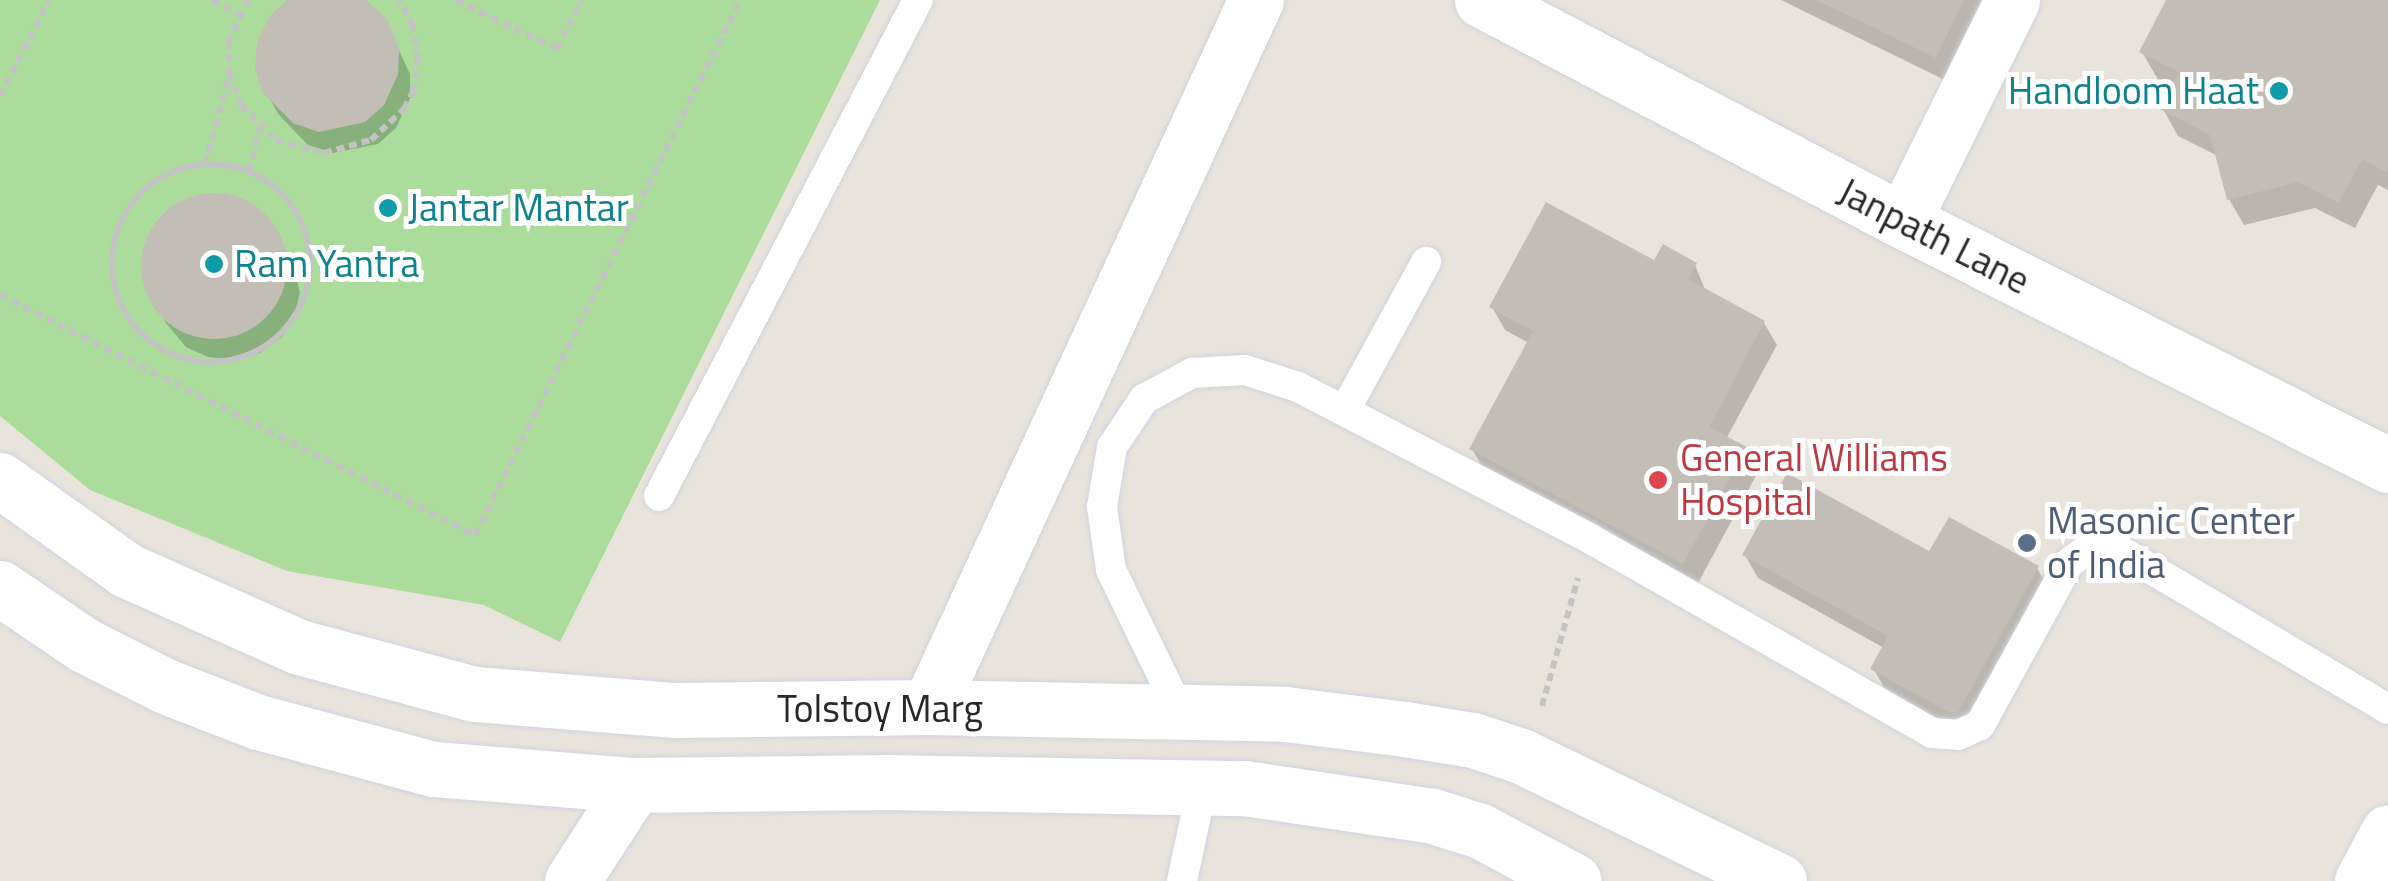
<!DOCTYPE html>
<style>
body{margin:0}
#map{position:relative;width:2388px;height:881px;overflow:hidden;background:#e9e4db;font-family:"Titillium Web",sans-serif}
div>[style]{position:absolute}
.green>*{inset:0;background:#abdc9b}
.shadow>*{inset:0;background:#0003}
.building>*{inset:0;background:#c2beb6}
.round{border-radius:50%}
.path>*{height:6px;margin-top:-3px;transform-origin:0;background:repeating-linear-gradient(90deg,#c3c3c3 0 8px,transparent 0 13px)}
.path>.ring{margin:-3px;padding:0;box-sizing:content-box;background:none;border:6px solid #c3c3c3;border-radius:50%}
.roads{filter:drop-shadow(0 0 2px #d0d2e0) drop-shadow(0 0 2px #d0d2e0)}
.lane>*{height:30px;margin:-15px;padding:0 15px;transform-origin:15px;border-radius:15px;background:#fff}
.street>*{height:55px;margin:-27.5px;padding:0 27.5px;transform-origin:27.5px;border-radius:27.5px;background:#fff}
.secondary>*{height:55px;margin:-27.5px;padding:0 27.5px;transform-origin:27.5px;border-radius:27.5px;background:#fff}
.dots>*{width:28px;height:28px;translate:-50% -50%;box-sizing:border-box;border:5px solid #fff;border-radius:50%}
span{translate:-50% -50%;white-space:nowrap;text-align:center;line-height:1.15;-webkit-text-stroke:10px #fff;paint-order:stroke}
.culture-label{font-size:38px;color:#0d838f}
.right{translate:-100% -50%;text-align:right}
.left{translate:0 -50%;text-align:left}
.street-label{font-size:38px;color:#282828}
.health-label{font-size:38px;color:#be3a42}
.service-label{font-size:38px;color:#4e5e75}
</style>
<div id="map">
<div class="green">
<i style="clip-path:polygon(0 0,880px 0,560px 642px,484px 605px,287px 571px,90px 490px,0 416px)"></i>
</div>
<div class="shadow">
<i style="clip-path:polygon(292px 0,359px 0,385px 21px,410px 74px,410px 98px,396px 128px,378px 144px,333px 153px,308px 145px,279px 115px,265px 91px)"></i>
<i style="clip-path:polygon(1781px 0,1992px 0,1951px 83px)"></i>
<i style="clip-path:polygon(2169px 0,2388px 0,2388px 190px,2378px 185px,2355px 228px,2315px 208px,2244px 225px,2229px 199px,2218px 156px,2178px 136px,2163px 109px,2174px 87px,2157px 78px,2142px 52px)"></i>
<i style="clip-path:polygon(205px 196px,229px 197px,260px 212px,293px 262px,300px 293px,294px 316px,282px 337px,260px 353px,236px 360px,208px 357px,186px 347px,166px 323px,145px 276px,146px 247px,161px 220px,180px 204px)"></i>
<i style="clip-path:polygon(1655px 264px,1695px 265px,1706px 292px,1764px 323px,1777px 345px,1726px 439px,1745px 449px,1758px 472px,1697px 585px,1485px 471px,1472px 449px,1529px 343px,1505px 330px,1492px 307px)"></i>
<i style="clip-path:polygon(1745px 555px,2037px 568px,2050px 591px,1969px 737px,1886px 691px,1873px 668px,1884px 648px,1758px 578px)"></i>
</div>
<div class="building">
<i style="clip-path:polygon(287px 0,366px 0,387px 19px,399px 49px,398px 74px,384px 105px,365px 122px,319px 132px,293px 123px,262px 92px,255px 68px,257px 43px,269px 17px)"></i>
<i style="clip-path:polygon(1817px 0,1964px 0,1936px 58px)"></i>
<i style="clip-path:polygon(2166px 0,2388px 0,2388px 173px,2362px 159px,2339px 203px,2298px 182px,2227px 200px,2210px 135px,2160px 109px,2179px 72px,2139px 52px)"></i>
<i class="round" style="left:141px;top:193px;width:146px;height:146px"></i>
<i style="clip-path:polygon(1546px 202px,1654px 260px,1663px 244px,1697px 263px,1688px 279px,1765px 321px,1709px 427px,1747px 447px,1683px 564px,1469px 449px,1533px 331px,1489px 307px)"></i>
<i style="clip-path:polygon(1787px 473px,1929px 551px,1949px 517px,2039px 566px,1956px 716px,1870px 669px,1888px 636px,1742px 555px)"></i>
</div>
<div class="path">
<i style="left:212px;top:0;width:30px;rotate:27deg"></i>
<i style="left:248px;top:0;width:45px;rotate:114.9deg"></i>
<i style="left:229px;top:41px;width:33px;rotate:90deg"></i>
<i style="left:229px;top:74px;width:33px;rotate:69deg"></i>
<i style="left:241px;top:105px;width:49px;rotate:45deg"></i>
<i style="left:276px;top:140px;width:50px;rotate:15.2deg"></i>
<i style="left:324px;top:153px;width:49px;rotate:-15.5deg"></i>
<i style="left:371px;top:140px;width:45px;rotate:-43.2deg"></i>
<i style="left:404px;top:109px;width:20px;rotate:-63deg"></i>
<i style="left:413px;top:91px;width:33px;rotate:-81deg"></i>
<i style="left:418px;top:58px;width:32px;rotate:-99deg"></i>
<i style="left:413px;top:26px;width:30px;rotate:-118deg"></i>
<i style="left:456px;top:0;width:112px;rotate:25.9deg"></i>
<i style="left:557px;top:49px;width:55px;rotate:-63.9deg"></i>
<i style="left:0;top:96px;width:108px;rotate:-63deg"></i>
<i style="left:205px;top:164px;width:92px;rotate:-74.9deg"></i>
<i class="ring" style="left:112px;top:164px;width:192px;height:192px"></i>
<i style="left:249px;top:171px;width:44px;rotate:-75.7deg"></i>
<i style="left:0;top:295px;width:532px;rotate:26.81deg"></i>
<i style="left:475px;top:535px;width:597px;rotate:-63.65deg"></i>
<i style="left:1542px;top:706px;width:133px;rotate:-74.3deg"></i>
</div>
<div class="roads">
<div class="lane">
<i style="left:1345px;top:410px;width:169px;rotate:-61.3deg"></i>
<i style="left:659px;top:496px;width:560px;rotate:-62.43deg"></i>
<i style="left:1180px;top:712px;width:158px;rotate:-115.9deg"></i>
<i style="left:1111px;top:570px;width:64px;rotate:-98.1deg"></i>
<i style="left:1102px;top:507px;width:61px;rotate:-80.5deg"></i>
<i style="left:1112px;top:447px;width:58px;rotate:-56.3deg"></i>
<i style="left:1144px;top:399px;width:55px;rotate:-28.4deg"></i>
<i style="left:1192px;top:373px;width:53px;rotate:-3.2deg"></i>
<i style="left:1245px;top:370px;width:56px;rotate:17.8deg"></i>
<i style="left:1298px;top:387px;width:328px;rotate:27.4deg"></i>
<i style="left:1589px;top:538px;width:395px;rotate:29.6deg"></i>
<i style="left:1932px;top:733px;width:26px;rotate:4deg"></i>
<i style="left:1958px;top:735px;width:24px;rotate:-24deg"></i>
<i style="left:1980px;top:725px;width:185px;rotate:-61.2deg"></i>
<i style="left:2069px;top:563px;width:25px;rotate:-37deg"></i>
<i style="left:2089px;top:548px;width:30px;rotate:4deg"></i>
<i style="left:2119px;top:550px;width:312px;rotate:30.6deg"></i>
<i style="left:1182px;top:881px;width:95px;rotate:-77.9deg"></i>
</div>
<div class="street">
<i style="left:1482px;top:0;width:475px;rotate:27.7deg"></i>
<i style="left:1903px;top:221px;width:543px;rotate:26.71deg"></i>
<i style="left:1903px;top:221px;width:246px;rotate:-63.7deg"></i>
<i style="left:929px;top:707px;width:779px;rotate:-65.18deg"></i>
</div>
<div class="secondary">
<i style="left:0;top:480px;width:155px;rotate:35.5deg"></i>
<i style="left:126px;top:570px;width:189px;rotate:24deg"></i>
<i style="left:299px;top:647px;width:182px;rotate:15deg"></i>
<i style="left:475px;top:694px;width:201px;rotate:4.6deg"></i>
<i style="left:675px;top:710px;width:254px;rotate:-0.7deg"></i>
<i style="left:929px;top:707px;width:356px;rotate:1.1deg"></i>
<i style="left:1285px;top:714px;width:121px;rotate:7.1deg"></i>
<i style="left:1405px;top:729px;width:69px;rotate:9.2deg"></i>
<i style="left:1473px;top:740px;width:51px;rotate:18.4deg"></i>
<i style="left:1521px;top:756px;width:287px;rotate:25.9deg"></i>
<i style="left:0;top:588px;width:102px;rotate:34.2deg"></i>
<i style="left:84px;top:645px;width:91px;rotate:26.8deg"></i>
<i style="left:165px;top:686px;width:100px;rotate:21.2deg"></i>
<i style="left:258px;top:722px;width:182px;rotate:15deg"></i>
<i style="left:434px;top:769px;width:201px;rotate:4.6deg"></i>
<i style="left:634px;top:785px;width:254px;rotate:-0.7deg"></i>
<i style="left:888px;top:782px;width:356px;rotate:1deg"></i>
<i style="left:1244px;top:788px;width:191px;rotate:8.4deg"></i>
<i style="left:1433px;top:816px;width:49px;rotate:17.7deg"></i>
<i style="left:1480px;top:831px;width:106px;rotate:28deg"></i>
<i style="left:572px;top:881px;width:114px;rotate:-57.1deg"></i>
<i style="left:2362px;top:881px;width:55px;rotate:-62deg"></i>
</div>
</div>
<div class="dots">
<i style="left:2279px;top:91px;background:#0f9aa8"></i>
<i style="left:388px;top:208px;background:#0f9aa8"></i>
<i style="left:214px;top:264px;background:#0f9aa8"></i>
<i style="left:1658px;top:480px;background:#e0444e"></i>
<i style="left:2027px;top:543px;background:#5c6f8a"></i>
</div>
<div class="culture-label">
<span class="right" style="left:2259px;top:91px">Handloom Haat</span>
<span class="left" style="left:408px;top:208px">Jantar Mantar</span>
<span class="left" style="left:234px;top:264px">Ram Yantra</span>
</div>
<div class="street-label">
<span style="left:1934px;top:236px;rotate:27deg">Janpath Lane</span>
<span style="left:880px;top:709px">Tolstoy Marg</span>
</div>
<div class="health-label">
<span class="left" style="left:1680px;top:480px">General Williams<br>Hospital</span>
</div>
<div class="service-label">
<span class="left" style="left:2047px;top:543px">Masonic Center<br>of India</span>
</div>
</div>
